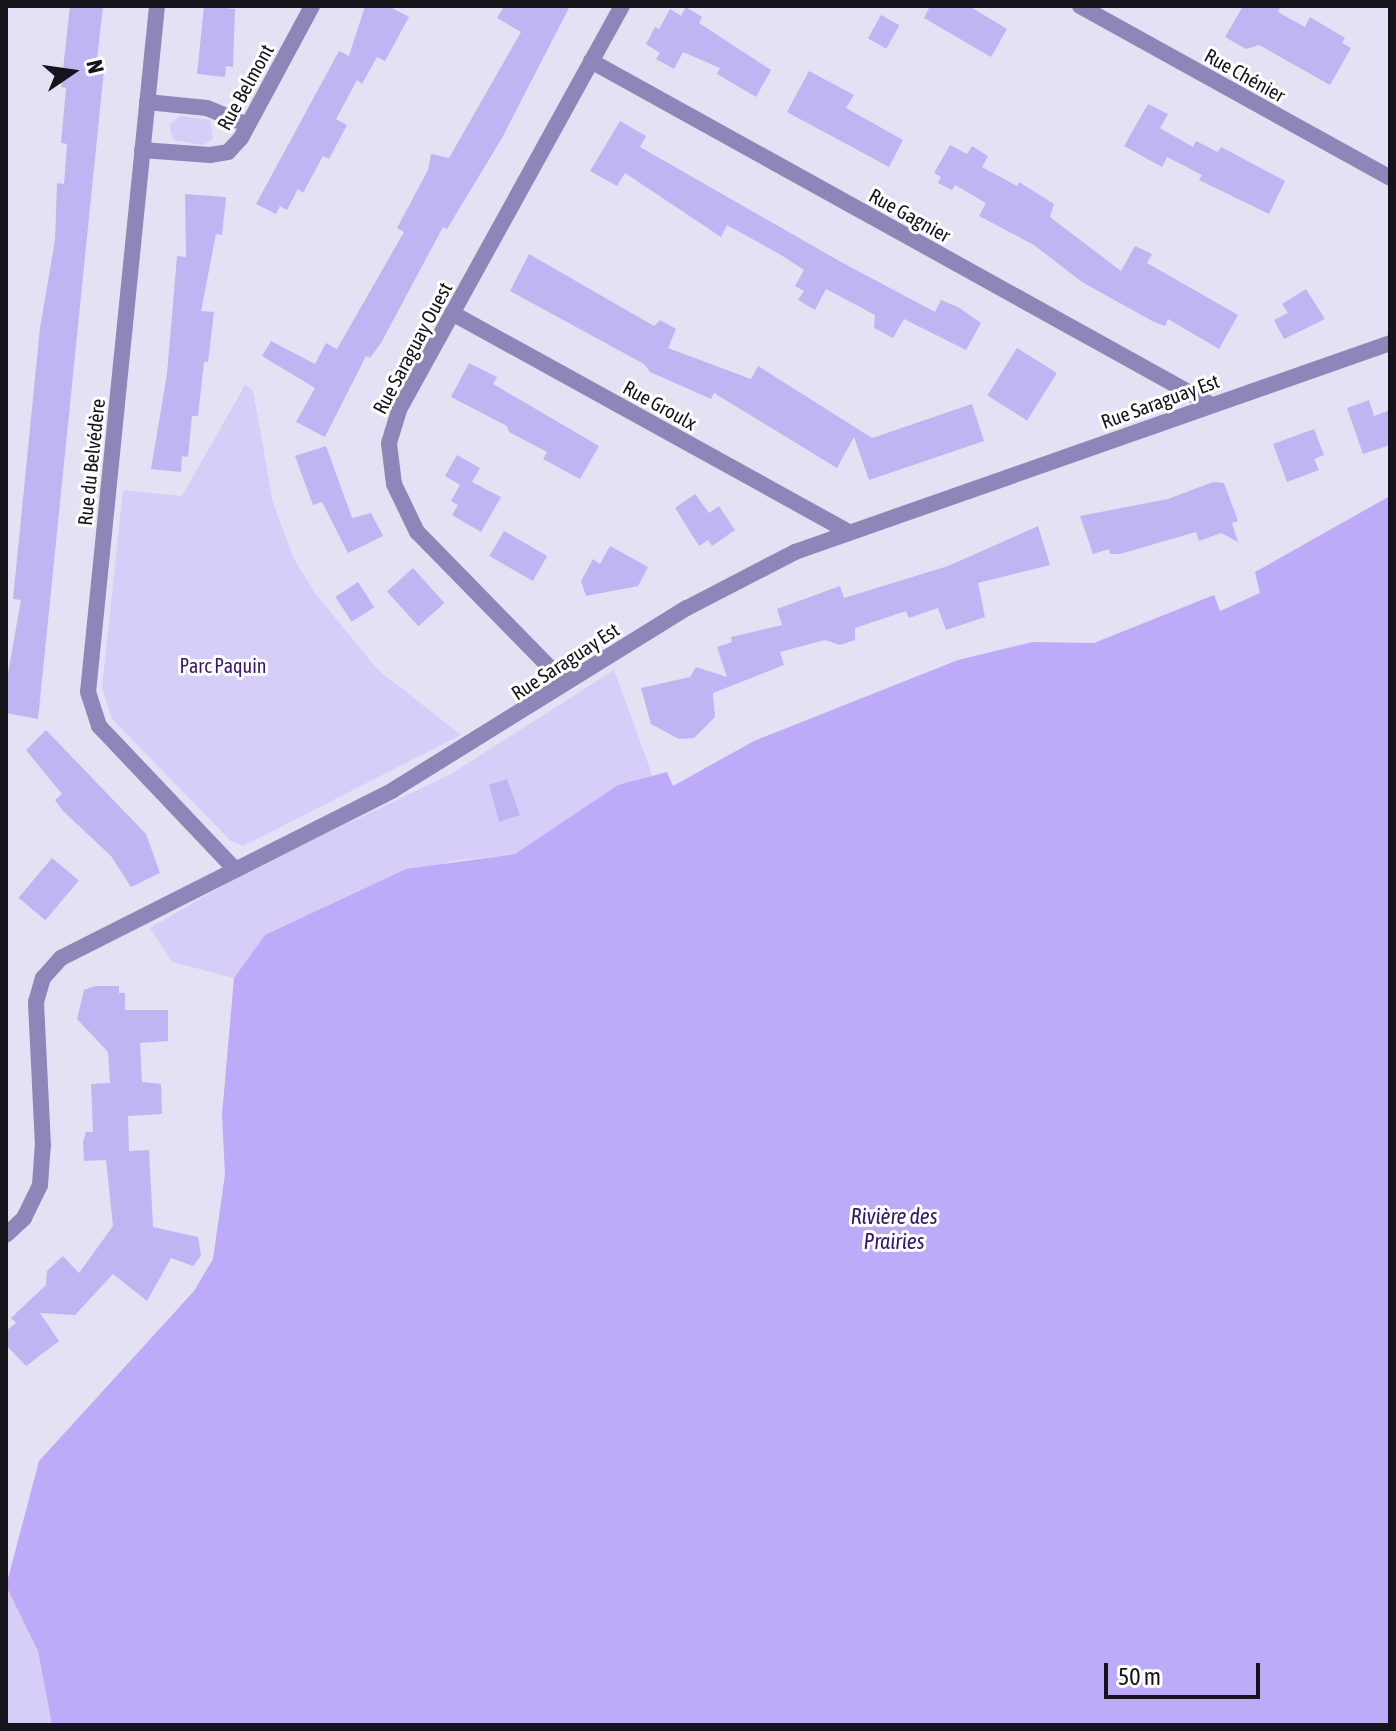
<!DOCTYPE html>
<meta charset="utf-8">
<style>
body{margin:0}
#map{position:relative;width:1396px;height:1731px;overflow:hidden;background:#e4e1f4;font-family:"Asap Condensed",sans-serif}
div>[style]{position:absolute}
.green>*{inset:0;background:#d6cef8}
.water>*{inset:0;background:#bdabfa}
.building>*{inset:0;background:#c1b4f3;transform-origin:0 0}
.minor>*{height:16px;margin:-8px;padding:0 8px;transform-origin:8px;border-radius:8px;background:#9085b9}
span{translate:-50% -50%;white-space:nowrap;text-align:center;line-height:1.15;-webkit-text-stroke:6px #fff;paint-order:stroke}
.street-label{font-size:20px;color:#15141a}
.park-label{font-size:20px;color:#391770}
.water-label{font-size:22px;color:#37136d;font-style:italic}
.frame{position:absolute;inset:0;border:8px solid #15141a;pointer-events:none}
.north{position:absolute;left:32px;top:32px;width:80px;height:80px;-webkit-text-stroke:6px #fff;paint-order:stroke;rotate:77deg;font-size:22px;font-weight:700;line-height:32px;text-align:center;color:#15141a}
.north::after{content:'';display:block;margin:auto;width:28px;height:36px;background:#15141a;clip-path:polygon(50% 0,100% 100%,50% 72%,0 100%)}
.scale{position:absolute;left:1104px;top:1663px;width:156px;height:36px;box-sizing:border-box;border:4px solid #15141a;border-top:0;padding-left:10px;font-size:24px;line-height:28px;white-space:nowrap;color:#15141a;-webkit-text-stroke:6px #fff;paint-order:stroke}
</style>
<div id="map">
<div class="green">
<i style="clip-path:polygon(180px 116px,210px 120px,213px 139px,203px 145px,173px 140px,169px 125px)"></i>
<i style="clip-path:polygon(245px 385px,253px 390px,273px 503px,293px 557px,314px 592px,378px 670px,461px 735px,243px 846px,231px 841px,112px 719px,102px 688px,123px 490px,182px 496px)"></i>
<i style="clip-path:polygon(614px 670px,653px 777px,618px 785px,534px 844px,515px 854px,451px 861px,265px 935px,234px 978px,172px 962px,150px 928px,246px 872px,451px 774px)"></i>
<i style="clip-path:polygon(6px 1586px,38px 1651px,52px 1725px,6px 1725px)"></i>
</div>
<div class="water">
<i style="clip-path:polygon(1390px 496px,1390px 1725px,52px 1725px,38px 1651px,6px 1586px,39px 1461px,194px 1291px,213px 1259px,225px 1174px,222px 1115px,234px 978px,265px 935px,406px 869px,515px 854px,618px 785px,667px 772px,673px 786px,754px 741px,958px 660px,1032px 642px,1094px 643px,1214px 595px,1220px 611px,1260px 593px,1255px 572px)"></i>
</div>
<div class="building">
<i style="clip-path:polygon(70px 6px,103px 6px,97px 59px,105px 60px,38px 719px,6px 713px,6px 684px,21px 600px,13px 599px,40px 328px,55px 240px,57px 183px,64px 184px,67px 144px,61px 143px,66px 88px,61px 87px)"></i>
<i style="clip-path:polygon(204px 6px,235px 9px,233px 67px,226px 66px,225px 77px,197px 74px)"></i>
<i style="clip-path:polygon(365px 6px,388px 6px,409px 17px,385px 61px,377px 57px,362px 84px,357px 80px,336px 119px,347px 125px,329px 159px,323px 156px,303px 193px,298px 189px,287px 210px,280px 206px,276px 214px,256px 204px,339px 51px,349px 56px)"></i>
<i style="clip-path:polygon(504px 6px,570px 6px,502px 138px,447px 229px,443px 227px,381px 343px,370px 358px,366px 356px,325px 437px,296px 422px,315px 388px,262px 356px,271px 341px,315px 364px,326px 343px,337px 349px,404px 232px,397px 228px,428px 170px,431px 154px,449px 158px,521px 32px,497px 18px)"></i>
<i style="clip-path:polygon(930px 6px,969px 6px,1007px 29px,991px 57px,924px 18px)"></i>
<i style="clip-path:polygon(1243px 6px,1281px 6px,1278px 12px,1305px 27px,1310px 17px,1345px 38px,1342px 43px,1351px 48px,1330px 85px,1259px 45px,1246px 49px,1225px 37px)"></i>
<i style="clip-path:polygon(686px 7px,702px 17px,699px 23px,771px 70px,756px 97px,717px 74px,720px 68px,683px 52px,674px 69px,656px 59px,660px 53px,646px 44px,655px 27px,659px 29px,670px 9px,681px 16px)"></i>
<i style="left:881px;top:15px;width:21px;height:27px;rotate:29deg"></i>
<i style="clip-path:polygon(809px 71px,854px 95px,846px 108px,903px 140px,889px 167px,787px 112px)"></i>
<i style="clip-path:polygon(1148px 104px,1168px 114px,1160px 128px,1193px 147px,1196px 141px,1218px 152px,1221px 147px,1285px 181px,1269px 214px,1199px 180px,1202px 175px,1167px 157px,1162px 167px,1124px 146px)"></i>
<i style="clip-path:polygon(620px 121px,646px 136px,640px 147px,841px 262px,935px 312px,941px 300px,958px 307px,981px 323px,966px 350px,904px 319px,893px 338px,874px 328px,875px 315px,826px 289px,815px 310px,798px 300px,804px 291px,795px 286px,804px 270px,781px 255px,727px 225px,721px 237px,625px 173px,617px 186px,590px 171px)"></i>
<i style="clip-path:polygon(950px 145px,967px 154px,972px 146px,988px 156px,982px 167px,1017px 186px,1019px 182px,1054px 204px,1050px 217px,1121px 271px,1135px 246px,1152px 254px,1147px 263px,1238px 315px,1219px 349px,1168px 319px,1165px 326px,1154px 322px,1082px 282px,1034px 245px,979px 216px,986px 203px,955px 185px,952px 190px,938px 183px,941px 177px,934px 173px)"></i>
<i style="clip-path:polygon(185px 194px,226px 197px,222px 235px,216px 234px,201px 311px,214px 312px,208px 362px,204px 362px,198px 416px,192px 416px,188px 457px,182px 456px,181px 472px,151px 469px,167px 374px,177px 256px,186px 257px)"></i>
<i style="clip-path:polygon(529px 254px,654px 326px,660px 320px,676px 329px,668px 348px,751px 379px,758px 366px,872px 438px,972px 404px,984px 441px,869px 480px,854px 437px,837px 468px,714px 393px,711px 399px,650px 372px,644px 364px,510px 291px)"></i>
<i style="clip-path:polygon(1306px 289px,1325px 319px,1284px 339px,1274px 320px,1288px 313px,1282px 304px)"></i>
<i style="left:1017px;top:348px;width:47px;height:56px;rotate:32deg"></i>
<i style="clip-path:polygon(469px 363px,497px 377px,493px 384px,599px 446px,580px 479px,543px 459px,547px 452px,509px 432px,507px 426px,451px 397px)"></i>
<i style="clip-path:polygon(1369px 400px,1374px 416px,1390px 410px,1390px 445px,1363px 454px,1347px 408px)"></i>
<i style="clip-path:polygon(1314px 429px,1324px 455px,1314px 459px,1319px 470px,1287px 482px,1273px 444px)"></i>
<i style="clip-path:polygon(326px 446px,352px 518px,371px 513px,383px 536px,348px 553px,322px 502px,313px 505px,295px 456px)"></i>
<i style="clip-path:polygon(457px 455px,480px 468px,472px 482px,501px 497px,481px 532px,452px 515px,458px 505px,451px 501px,460px 485px,445px 476px)"></i>
<i style="clip-path:polygon(1213px 482px,1224px 483px,1238px 521px,1232px 523px,1238px 542px,1221px 533px,1199px 541px,1196px 532px,1120px 554px,1110px 554px,1109px 549px,1093px 554px,1080px 516px,1168px 499px)"></i>
<i style="clip-path:polygon(695px 494px,709px 513px,719px 506px,735px 530px,712px 546px,708px 540px,699px 546px,675px 508px)"></i>
<i style="clip-path:polygon(1038px 526px,1050px 565px,978px 583px,985px 617px,946px 630px,938px 608px,909px 618px,906px 611px,855px 628px,855px 640px,840px 645px,825px 640px,780px 652px,784px 665px,713px 693px,715px 717px,694px 738px,679px 739px,651px 724px,641px 688px,690px 677px,696px 667px,727px 677px,717px 647px,732px 642px,731px 637px,782px 625px,777px 609px,840px 586px,844px 598px,948px 566px)"></i>
<i style="left:504px;top:531px;width:50px;height:29px;rotate:30deg"></i>
<i style="clip-path:polygon(610px 546px,648px 567px,638px 586px,586px 596px,581px 581px,593px 559px,600px 564px)"></i>
<i style="left:413px;top:568px;width:47px;height:35px;rotate:48deg"></i>
<i style="left:358px;top:582px;width:30px;height:27px;rotate:57deg"></i>
<i style="clip-path:polygon(46px 730px,146px 834px,160px 873px,131px 887px,111px 856px,63px 811px,55px 800px,62px 794px,26px 750px)"></i>
<i style="clip-path:polygon(507px 779px,520px 815px,499px 822px,489px 785px)"></i>
<i style="left:52px;top:858px;width:35px;height:52px;rotate:40deg"></i>
<i style="clip-path:polygon(95px 986px,119px 986px,119px 993px,125px 993px,125px 1010px,168px 1010px,168px 1041px,140px 1043px,142px 1082px,161px 1084px,162px 1114px,128px 1116px,129px 1151px,149px 1150px,153px 1227px,198px 1237px,201px 1256px,193px 1266px,171px 1258px,147px 1301px,113px 1274px,75px 1315px,40px 1313px,59px 1341px,26px 1366px,6px 1345px,6px 1331px,16px 1323px,11px 1318px,46px 1285px,47px 1271px,63px 1256px,79px 1273px,113px 1226px,106px 1160px,84px 1161px,83px 1142px,86px 1132px,93px 1132px,91px 1084px,110px 1083px,108px 1052px,77px 1019px,84px 990px)"></i>
</div>
<div class="minor">
<i style="left:157px;top:6px;width:689px;rotate:95.74deg"></i>
<i style="left:88px;top:692px;width:36px;rotate:72deg"></i>
<i style="left:99px;top:726px;width:195px;rotate:46.5deg"></i>
<i style="left:1080px;top:6px;width:355px;rotate:29deg"></i>
<i style="left:591px;top:61px;width:708px;rotate:28.99deg"></i>
<i style="left:147px;top:102px;width:60px;rotate:5.7deg"></i>
<i style="left:207px;top:108px;width:44px;rotate:22.5deg"></i>
<i style="left:142px;top:150px;width:68px;rotate:4.2deg"></i>
<i style="left:210px;top:155px;width:18px;rotate:-9deg"></i>
<i style="left:228px;top:152px;width:19px;rotate:-47deg"></i>
<i style="left:241px;top:138px;width:150px;rotate:-61.7deg"></i>
<i style="left:452px;top:313px;width:453px;rotate:28.9deg"></i>
<i style="left:564px;top:682px;width:210px;rotate:-134.4deg"></i>
<i style="left:417px;top:532px;width:53px;rotate:-115.6deg"></i>
<i style="left:394px;top:484px;width:41px;rotate:-97deg"></i>
<i style="left:389px;top:443px;width:37px;rotate:-73deg"></i>
<i style="left:400px;top:408px;width:459px;rotate:-61.1deg"></i>
<i style="left:6px;top:1235px;width:25px;rotate:-43deg"></i>
<i style="left:24px;top:1218px;width:37px;rotate:-64deg"></i>
<i style="left:40px;top:1185px;width:39px;rotate:-86deg"></i>
<i style="left:43px;top:1146px;width:144px;rotate:-92.8deg"></i>
<i style="left:36px;top:1002px;width:25px;rotate:-74deg"></i>
<i style="left:43px;top:978px;width:27px;rotate:-48deg"></i>
<i style="left:61px;top:958px;width:372px;rotate:-26.8deg"></i>
<i style="left:393px;top:790px;width:346px;rotate:-31.8deg"></i>
<i style="left:687px;top:608px;width:122px;rotate:-27.4deg"></i>
<i style="left:795px;top:552px;width:631px;rotate:-19.35deg"></i>
</div>
<div class="street-label">
<span style="left:1245px;top:75px;rotate:29deg">Rue Chénier</span>
<span style="left:245px;top:87px;rotate:-61deg">Rue Belmont</span>
<span style="left:910px;top:215px;rotate:29deg">Rue Gagnier</span>
<span style="left:412px;top:348px;rotate:-62deg">Rue Saraguay Ouest</span>
<span style="left:1160px;top:401px;rotate:-20deg">Rue Saraguay Est</span>
<span style="left:660px;top:405px;rotate:29deg">Rue Groulx</span>
<span style="left:91px;top:462px;rotate:-84deg">Rue du Belvédère</span>
<span style="left:565px;top:661px;rotate:-33deg">Rue Saraguay Est</span>
</div>
<div class="park-label">
<span style="left:223px;top:665px">Parc Paquin</span>
</div>
<div class="water-label">
<span style="left:894px;top:1229px">Rivière des<br>Prairies</span>
</div>
<div class="frame"></div>
<div class="north">N</div>
<div class="scale">50 m</div>
</div>
